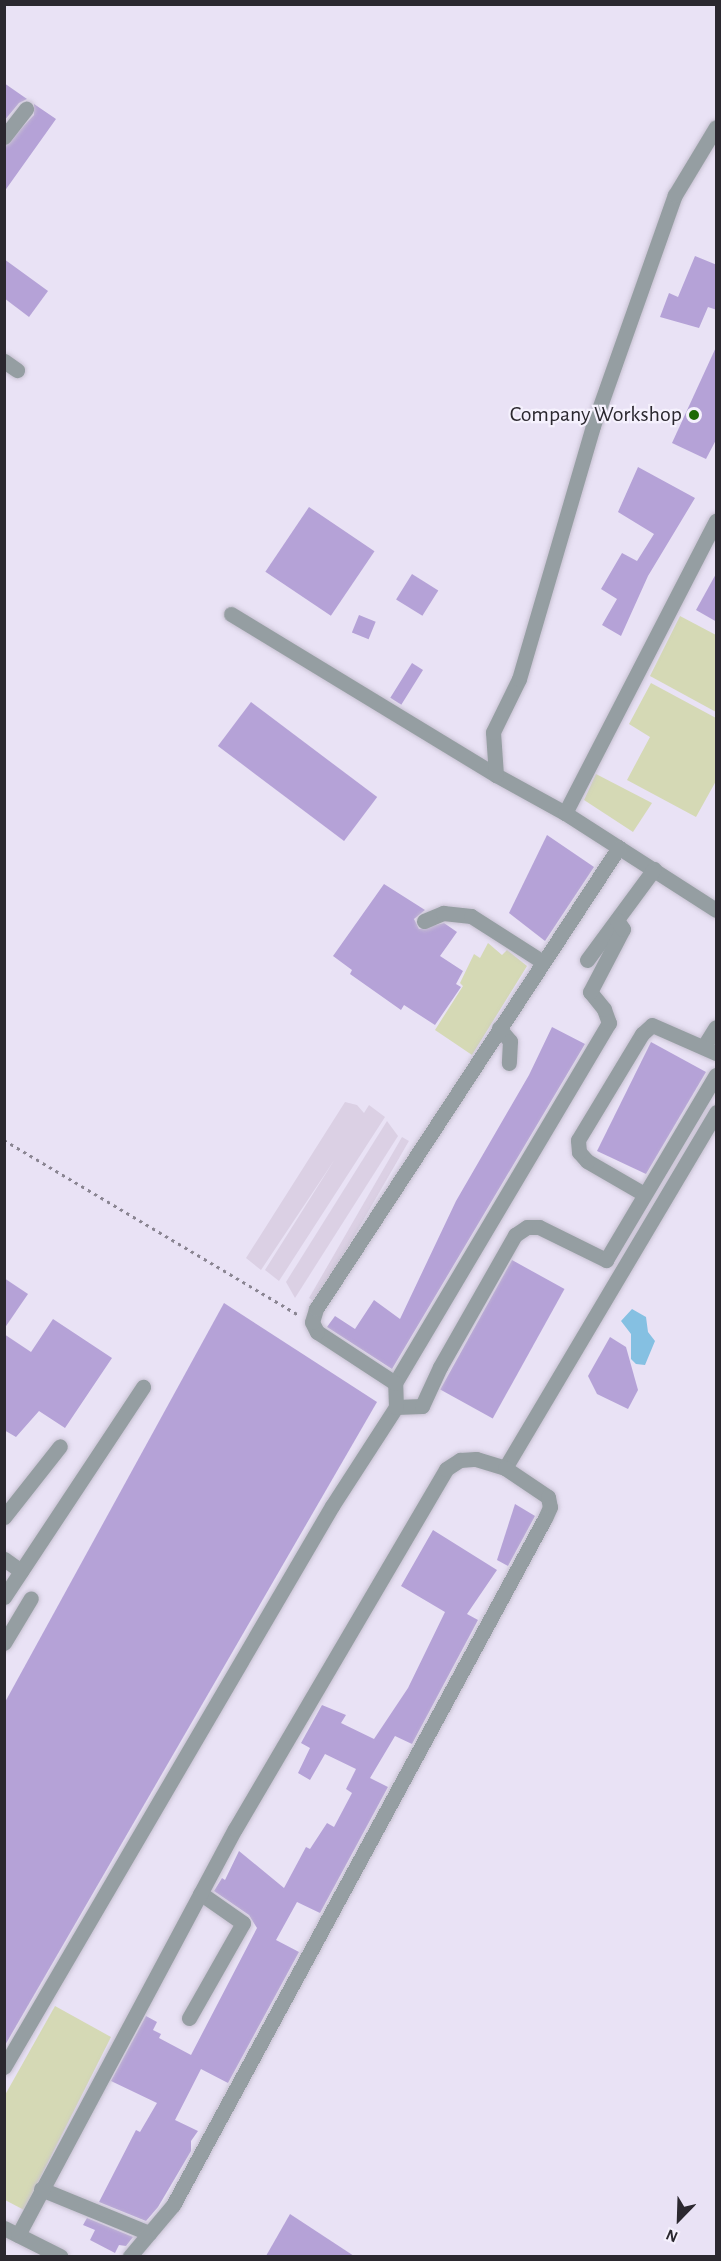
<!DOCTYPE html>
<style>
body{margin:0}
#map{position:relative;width:721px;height:2261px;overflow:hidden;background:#e9e2f5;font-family:"Alegreya Sans",sans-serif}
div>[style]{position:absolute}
.industrial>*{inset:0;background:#dbd0e4;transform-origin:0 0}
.green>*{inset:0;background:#d5d9b5}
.water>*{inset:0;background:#85c0e2}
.building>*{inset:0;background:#b5a2d7;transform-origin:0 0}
.path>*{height:3px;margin-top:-1.5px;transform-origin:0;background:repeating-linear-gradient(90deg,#8a8592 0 3px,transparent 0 7.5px)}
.roads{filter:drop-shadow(0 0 2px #c7c1d1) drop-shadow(0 0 2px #c7c1d1)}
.minor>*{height:15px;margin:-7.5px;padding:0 7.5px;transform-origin:7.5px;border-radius:7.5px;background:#959ea2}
.dots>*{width:16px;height:16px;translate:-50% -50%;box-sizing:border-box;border:3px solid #f5f1fd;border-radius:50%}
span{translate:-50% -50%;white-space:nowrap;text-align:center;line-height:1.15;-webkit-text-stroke:4.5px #f5f1fd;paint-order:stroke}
.poi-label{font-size:22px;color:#2b282f}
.right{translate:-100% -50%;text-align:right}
.frame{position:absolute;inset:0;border:6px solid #2b282f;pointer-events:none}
.north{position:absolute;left:649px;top:2189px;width:60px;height:60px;-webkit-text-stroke:4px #f5f1fd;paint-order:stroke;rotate:203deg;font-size:16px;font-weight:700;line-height:24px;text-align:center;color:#2b282f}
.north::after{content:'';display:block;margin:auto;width:21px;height:27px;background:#2b282f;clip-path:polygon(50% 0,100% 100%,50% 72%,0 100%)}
</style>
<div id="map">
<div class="industrial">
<i style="clip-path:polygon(345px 1102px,357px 1105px,364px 1113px,369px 1105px,385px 1117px,279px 1281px,265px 1270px,335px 1159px,261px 1270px,246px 1258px)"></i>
<i style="clip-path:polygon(387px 1121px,398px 1136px,295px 1298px,286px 1282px)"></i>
<i style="left:402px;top:1137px;width:8px;height:186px;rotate:30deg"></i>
</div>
<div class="green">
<i style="clip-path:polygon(680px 616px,716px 635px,716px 712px,650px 676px)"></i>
<i style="clip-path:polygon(651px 683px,716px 718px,716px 781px,696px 817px,627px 780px,650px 737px,629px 724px)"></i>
<i style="clip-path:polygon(596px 774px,652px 803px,633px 832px,584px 800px)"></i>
<i style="clip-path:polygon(488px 943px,502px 955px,507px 950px,527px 966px,472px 1055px,435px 1030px,463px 986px,460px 983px,474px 954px,480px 958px)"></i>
<i style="clip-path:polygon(55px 2006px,111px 2037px,24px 2210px,5px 2200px,5px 2095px)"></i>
</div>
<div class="water">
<i style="clip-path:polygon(632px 1309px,646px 1317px,648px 1332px,655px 1341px,645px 1365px,636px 1364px,631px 1359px,631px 1334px,621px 1321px)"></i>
</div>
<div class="building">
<i style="clip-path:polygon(4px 83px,27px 99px,19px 103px,4px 121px)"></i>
<i style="clip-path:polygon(34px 104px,56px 119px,4px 192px,4px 147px,34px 115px)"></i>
<i style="clip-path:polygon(695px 256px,717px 265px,717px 310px,708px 307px,699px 328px,660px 317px,669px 293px,678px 297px)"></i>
<i style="clip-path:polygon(4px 259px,48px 291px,29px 317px,4px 298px)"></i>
<i style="clip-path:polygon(717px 345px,717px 438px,706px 459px,672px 443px)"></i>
<i style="clip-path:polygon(638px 467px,695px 498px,648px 576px,621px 636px,602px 625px,617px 599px,601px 589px,622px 553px,637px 561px,654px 534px,618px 512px)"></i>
<i style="left:309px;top:507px;width:79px;height:78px;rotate:34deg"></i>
<i style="clip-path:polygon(717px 572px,717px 622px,696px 610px)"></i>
<i style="left:412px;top:574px;width:31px;height:30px;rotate:32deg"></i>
<i style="left:359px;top:615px;width:18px;height:19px;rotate:22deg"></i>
<i style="left:412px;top:663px;width:13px;height:41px;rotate:32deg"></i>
<i style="left:251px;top:702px;width:158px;height:55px;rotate:37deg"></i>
<i style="clip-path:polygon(547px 835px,594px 867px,545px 941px,509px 913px)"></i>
<i style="clip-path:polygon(384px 884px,425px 910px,414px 919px,419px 929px,444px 923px,457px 932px,440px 956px,463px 971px,456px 984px,461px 987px,435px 1025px,404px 1005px,401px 1010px,350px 974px,352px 970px,333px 956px)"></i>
<i style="clip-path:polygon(552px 1027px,585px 1044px,392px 1369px,327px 1327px,335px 1316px,355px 1329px,374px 1300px,400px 1319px,456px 1201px,529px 1075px)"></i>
<i style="clip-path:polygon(651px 1042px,706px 1072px,646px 1174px,597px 1151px)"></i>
<i style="left:512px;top:1260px;width:60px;height:148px;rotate:29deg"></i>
<i style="clip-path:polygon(4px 1278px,28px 1294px,4px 1329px)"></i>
<i style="clip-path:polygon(224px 1303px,377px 1402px,4px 2047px,4px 1704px)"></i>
<i style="clip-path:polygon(53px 1319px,112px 1358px,65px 1428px,39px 1411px,16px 1437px,4px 1430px,4px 1334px,31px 1352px)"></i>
<i style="clip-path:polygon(610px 1337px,626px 1347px,638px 1390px,628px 1409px,597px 1394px,588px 1376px)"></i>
<i style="clip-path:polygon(515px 1504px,535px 1516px,508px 1566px,497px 1560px)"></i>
<i style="clip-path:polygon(433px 1530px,497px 1570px,467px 1614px,478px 1620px,412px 1744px,395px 1736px,370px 1778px,388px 1787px,320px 1913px,297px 1902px,276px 1940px,299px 1952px,228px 2083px,201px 2069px,175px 2120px,198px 2131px,191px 2141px,191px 2151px,158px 2207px,146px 2221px,99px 2202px,136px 2130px,140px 2132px,157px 2103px,111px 2081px,146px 2016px,157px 2022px,153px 2030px,161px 2034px,159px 2038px,191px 2055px,257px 1928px,249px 1915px,214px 1891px,222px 1878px,225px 1880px,239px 1851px,284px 1888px,306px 1847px,310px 1849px,327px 1823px,334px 1827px,352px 1793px,346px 1789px,356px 1769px,325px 1754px,310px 1780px,298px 1773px,310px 1748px,301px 1743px,322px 1705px,346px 1715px,341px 1723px,374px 1739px,408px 1688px,445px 1612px,401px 1586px)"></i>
<i style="clip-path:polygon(290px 2214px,354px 2256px,266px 2256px)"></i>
<i style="clip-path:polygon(87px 2218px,133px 2237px,126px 2246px,119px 2245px,115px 2253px,90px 2240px,95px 2230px,83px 2225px)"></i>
</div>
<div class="path">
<i style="left:4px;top:1140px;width:341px;rotate:30.7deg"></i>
</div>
<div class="roads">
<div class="minor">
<i style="left:4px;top:137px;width:36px;rotate:-52deg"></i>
<i style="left:4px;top:361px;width:16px;rotate:35deg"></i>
<i style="left:231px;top:614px;width:310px;rotate:31.3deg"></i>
<i style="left:496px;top:775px;width:79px;rotate:28.8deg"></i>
<i style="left:565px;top:813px;width:179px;rotate:32.7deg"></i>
<i style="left:496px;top:775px;width:43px;rotate:-94deg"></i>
<i style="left:493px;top:732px;width:59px;rotate:-63.9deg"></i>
<i style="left:519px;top:679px;width:264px;rotate:-73.7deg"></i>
<i style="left:593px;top:426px;width:245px;rotate:-70.5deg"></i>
<i style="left:675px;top:195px;width:79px;rotate:-58.9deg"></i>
<i style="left:565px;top:813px;width:329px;rotate:-62.7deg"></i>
<i style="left:424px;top:921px;width:21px;rotate:-23deg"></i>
<i style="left:443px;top:913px;width:28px;rotate:6deg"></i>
<i style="left:471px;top:916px;width:85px;rotate:32.6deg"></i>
<i style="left:587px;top:960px;width:113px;rotate:-53.6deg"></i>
<i style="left:499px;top:1028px;width:17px;rotate:50deg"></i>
<i style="left:510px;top:1041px;width:22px;rotate:93deg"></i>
<i style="left:704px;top:1046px;width:22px;rotate:-58deg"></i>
<i style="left:644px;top:1194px;width:66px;rotate:-149.9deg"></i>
<i style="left:587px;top:1161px;width:12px;rotate:-132deg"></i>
<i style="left:579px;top:1152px;width:12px;rotate:-95deg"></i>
<i style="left:578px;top:1140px;width:124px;rotate:-58.9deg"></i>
<i style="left:642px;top:1034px;width:13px;rotate:-42deg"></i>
<i style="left:652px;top:1025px;width:70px;rotate:23.6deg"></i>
<i style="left:395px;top:1383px;width:419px;rotate:-59.3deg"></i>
<i style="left:609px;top:1023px;width:15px;rotate:-110deg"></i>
<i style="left:604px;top:1009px;width:22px;rotate:-129deg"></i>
<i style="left:590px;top:992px;width:71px;rotate:-62.4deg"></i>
<i style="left:623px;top:929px;width:11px;rotate:-124deg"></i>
<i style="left:396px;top:1407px;width:26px;rotate:-2deg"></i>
<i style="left:422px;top:1406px;width:43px;rotate:-65.2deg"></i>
<i style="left:440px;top:1367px;width:152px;rotate:-60.4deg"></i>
<i style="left:515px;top:1235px;width:14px;rotate:-34deg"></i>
<i style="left:527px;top:1227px;width:12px"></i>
<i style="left:539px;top:1227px;width:75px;rotate:26.2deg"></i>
<i style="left:606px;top:1260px;width:215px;rotate:-59.3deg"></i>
<i style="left:505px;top:1468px;width:414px;rotate:-59.3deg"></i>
<i style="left:4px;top:1517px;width:90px;rotate:-51.7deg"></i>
<i style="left:4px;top:1559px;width:21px;rotate:35deg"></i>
<i style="left:4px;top:1597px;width:252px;rotate:-56.5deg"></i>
<i style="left:4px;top:1643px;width:52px;rotate:-59deg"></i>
<i style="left:189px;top:2018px;width:109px;rotate:-60.4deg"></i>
<i style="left:243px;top:1923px;width:52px;rotate:-145.1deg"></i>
<i style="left:4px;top:2067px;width:650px;rotate:-59.69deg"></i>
<i style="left:332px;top:1506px;width:118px;rotate:-57.1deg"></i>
<i style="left:396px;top:1407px;width:24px;rotate:-92deg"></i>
<i style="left:395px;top:1383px;width:93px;rotate:-146.8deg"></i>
<i style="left:317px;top:1332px;width:11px;rotate:-117deg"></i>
<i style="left:312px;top:1322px;width:14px;rotate:-73deg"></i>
<i style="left:316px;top:1309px;width:552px;rotate:-56.74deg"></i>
<i style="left:41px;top:2189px;width:117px;rotate:22.2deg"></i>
<i style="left:4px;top:2228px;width:63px;rotate:26.6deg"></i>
<i style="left:18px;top:2235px;width:460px;rotate:-61.9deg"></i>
<i style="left:235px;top:1829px;width:417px;rotate:-59.6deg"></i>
<i style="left:446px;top:1469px;width:17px;rotate:-33deg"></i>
<i style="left:460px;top:1460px;width:16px;rotate:-4deg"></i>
<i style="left:476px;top:1459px;width:30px;rotate:17deg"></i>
<i style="left:505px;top:1468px;width:52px;rotate:34deg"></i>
<i style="left:548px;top:1497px;width:10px;rotate:79deg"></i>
<i style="left:550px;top:1507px;width:12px;rotate:114deg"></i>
<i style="left:545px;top:1518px;width:781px;rotate:118.43deg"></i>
<i style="left:173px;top:2205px;width:67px;rotate:130.1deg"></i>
</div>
</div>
<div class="dots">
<i style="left:694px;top:415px;background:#1d6907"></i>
</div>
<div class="poi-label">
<span class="right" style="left:682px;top:415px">Company Workshop</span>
</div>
<div class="frame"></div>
<div class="north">N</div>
</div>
